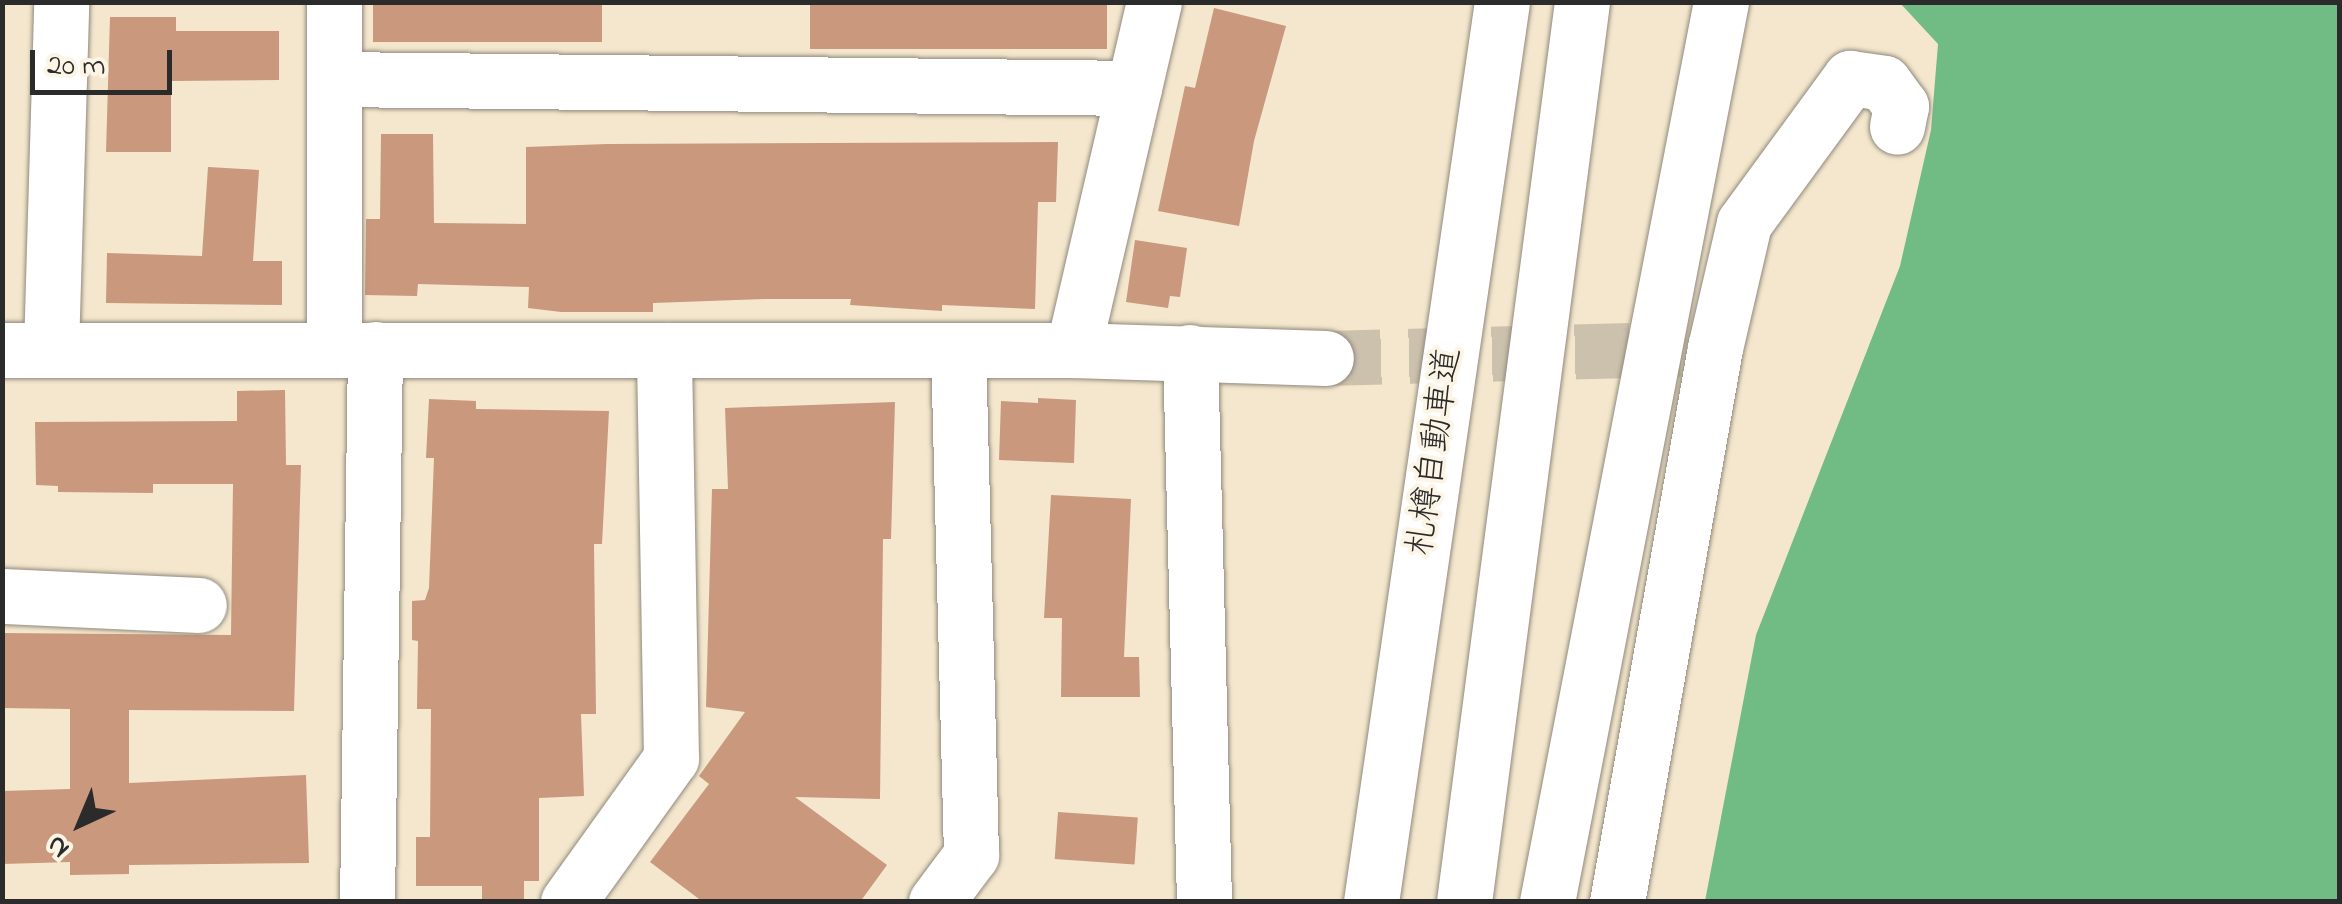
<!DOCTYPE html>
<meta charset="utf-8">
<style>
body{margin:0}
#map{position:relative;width:2342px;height:904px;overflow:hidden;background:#f4e7cd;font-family:"Indie Flower","Klee One",sans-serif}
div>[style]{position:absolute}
.forest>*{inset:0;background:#70bc84}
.building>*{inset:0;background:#c9987d;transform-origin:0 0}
.minor-tunnel>*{height:55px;margin-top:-27.5px;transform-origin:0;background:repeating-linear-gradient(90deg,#ccc1ad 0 55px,transparent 0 83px)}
.roads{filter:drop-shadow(0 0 2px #90897c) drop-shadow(0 0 2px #90897c)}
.minor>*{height:55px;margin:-27.5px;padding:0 27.5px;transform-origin:27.5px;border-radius:27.5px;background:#fff}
.highway>*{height:55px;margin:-27.5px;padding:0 27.5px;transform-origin:27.5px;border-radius:27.5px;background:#fff}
span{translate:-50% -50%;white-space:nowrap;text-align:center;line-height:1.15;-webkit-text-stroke:8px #fcf5e5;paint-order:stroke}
.street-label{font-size:35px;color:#2b2b2b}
.frame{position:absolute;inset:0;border:5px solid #2b2b2b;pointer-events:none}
.north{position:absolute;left:30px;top:774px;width:100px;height:100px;-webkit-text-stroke:8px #fcf5e5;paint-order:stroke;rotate:224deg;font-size:28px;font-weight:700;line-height:40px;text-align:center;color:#2b2b2b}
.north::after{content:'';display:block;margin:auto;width:35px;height:45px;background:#2b2b2b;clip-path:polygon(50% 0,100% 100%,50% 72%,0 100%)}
.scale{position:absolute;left:30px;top:50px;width:142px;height:45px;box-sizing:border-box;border:5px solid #2b2b2b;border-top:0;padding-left:12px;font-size:30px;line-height:35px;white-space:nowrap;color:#2b2b2b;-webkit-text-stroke:8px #fcf5e5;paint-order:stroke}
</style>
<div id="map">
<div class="forest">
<i style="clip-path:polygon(1900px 3px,2339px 3px,2339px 901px,1705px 901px,1756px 635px,1900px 266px,1931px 130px,1938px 44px)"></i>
</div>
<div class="building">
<i style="left:373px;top:2px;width:229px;height:40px"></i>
<i style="left:810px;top:2px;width:297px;height:47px"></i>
<i style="clip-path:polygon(1214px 8px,1286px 26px,1254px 141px,1239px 226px,1158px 211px,1185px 86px,1195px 88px)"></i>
<i style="clip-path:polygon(110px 17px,176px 17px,176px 31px,279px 31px,279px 80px,171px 81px,171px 152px,106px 152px)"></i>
<i style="clip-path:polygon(381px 134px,433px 134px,434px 223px,526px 224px,526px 147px,607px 144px,1058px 142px,1056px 202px,1038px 202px,1035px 309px,942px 305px,942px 311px,850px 305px,851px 299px,764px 299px,653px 303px,653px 312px,561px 312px,528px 308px,529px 287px,418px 284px,417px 296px,365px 295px,366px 219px,380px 219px)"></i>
<i style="clip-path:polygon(208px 167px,259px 170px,253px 261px,282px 261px,282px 305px,106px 303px,107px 253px,202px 256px)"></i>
<i style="clip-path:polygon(1135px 240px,1187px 248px,1180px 297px,1170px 296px,1168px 308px,1126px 302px)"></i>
<i style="clip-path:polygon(285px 390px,286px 465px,301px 465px,294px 711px,129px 710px,129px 783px,306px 775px,309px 863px,129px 865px,129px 874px,70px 875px,70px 862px,2px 864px,2px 791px,70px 789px,70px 709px,2px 708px,2px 633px,231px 635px,233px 484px,153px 484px,153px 493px,58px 492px,58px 486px,36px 485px,35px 422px,237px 421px,237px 391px)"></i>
<i style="clip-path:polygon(1038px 398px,1076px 400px,1074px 463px,999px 460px,1001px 401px,1038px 403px)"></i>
<i style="clip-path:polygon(429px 399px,476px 401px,476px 409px,609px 411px,602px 544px,594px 544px,596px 714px,581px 714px,584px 796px,539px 798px,539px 881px,524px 881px,524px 902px,482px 902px,482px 886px,416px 886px,416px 837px,430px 837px,431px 709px,417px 709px,418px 641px,412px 640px,412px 601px,425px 600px,429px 588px,434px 458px,426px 458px)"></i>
<i style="clip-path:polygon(895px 402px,891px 539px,883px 539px,880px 799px,795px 797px,887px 865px,860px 902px,703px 902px,650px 862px,709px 784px,699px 776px,745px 712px,706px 707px,712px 489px,728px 489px,725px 408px)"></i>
<i style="clip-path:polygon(1051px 495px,1131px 499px,1124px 657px,1139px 657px,1140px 697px,1061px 697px,1062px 618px,1044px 618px)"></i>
<i style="left:1058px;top:812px;width:80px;height:47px;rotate:4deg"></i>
</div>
<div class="minor-tunnel">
<i style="left:1326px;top:358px;width:354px;rotate:-1.5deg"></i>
</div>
<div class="roads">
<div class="minor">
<i style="left:334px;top:2px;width:347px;rotate:90deg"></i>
<i style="left:334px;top:79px;width:800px;rotate:0.64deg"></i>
<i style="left:51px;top:349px;width:347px;rotate:-88.3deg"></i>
<i style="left:2px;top:350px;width:1071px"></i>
<i style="left:1073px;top:350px;width:253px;rotate:1.8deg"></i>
<i style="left:1073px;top:350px;width:357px;rotate:-76.9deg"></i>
<i style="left:1190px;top:352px;width:550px;rotate:88.54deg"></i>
<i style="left:2px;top:596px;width:197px;rotate:2.6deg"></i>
<i style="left:367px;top:902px;width:553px;rotate:-89.17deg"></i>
<i style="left:568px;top:902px;width:177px;rotate:-54.4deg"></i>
<i style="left:671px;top:758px;width:408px;rotate:-91deg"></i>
<i style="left:936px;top:902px;width:59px;rotate:-53.3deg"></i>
<i style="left:971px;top:855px;width:505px;rotate:-91.47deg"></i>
<i style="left:1617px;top:902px;width:563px;rotate:-79.97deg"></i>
<i style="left:1715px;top:348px;width:128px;rotate:-76.9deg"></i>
<i style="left:1744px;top:223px;width:180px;rotate:-53.8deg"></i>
<i style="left:1850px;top:78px;width:34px;rotate:8deg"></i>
<i style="left:1884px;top:83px;width:29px;rotate:54deg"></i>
<i style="left:1901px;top:106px;width:21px;rotate:101deg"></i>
</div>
<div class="highway">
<i style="left:1371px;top:902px;width:909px;rotate:-81.72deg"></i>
<i style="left:1464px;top:902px;width:908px;rotate:-82.53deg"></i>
<i style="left:1547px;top:902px;width:917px;rotate:-79.06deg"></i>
</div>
</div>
<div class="street-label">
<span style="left:1436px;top:452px;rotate:-82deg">札樽自動車道</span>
</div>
<div class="frame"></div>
<div class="north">N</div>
<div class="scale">20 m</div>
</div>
